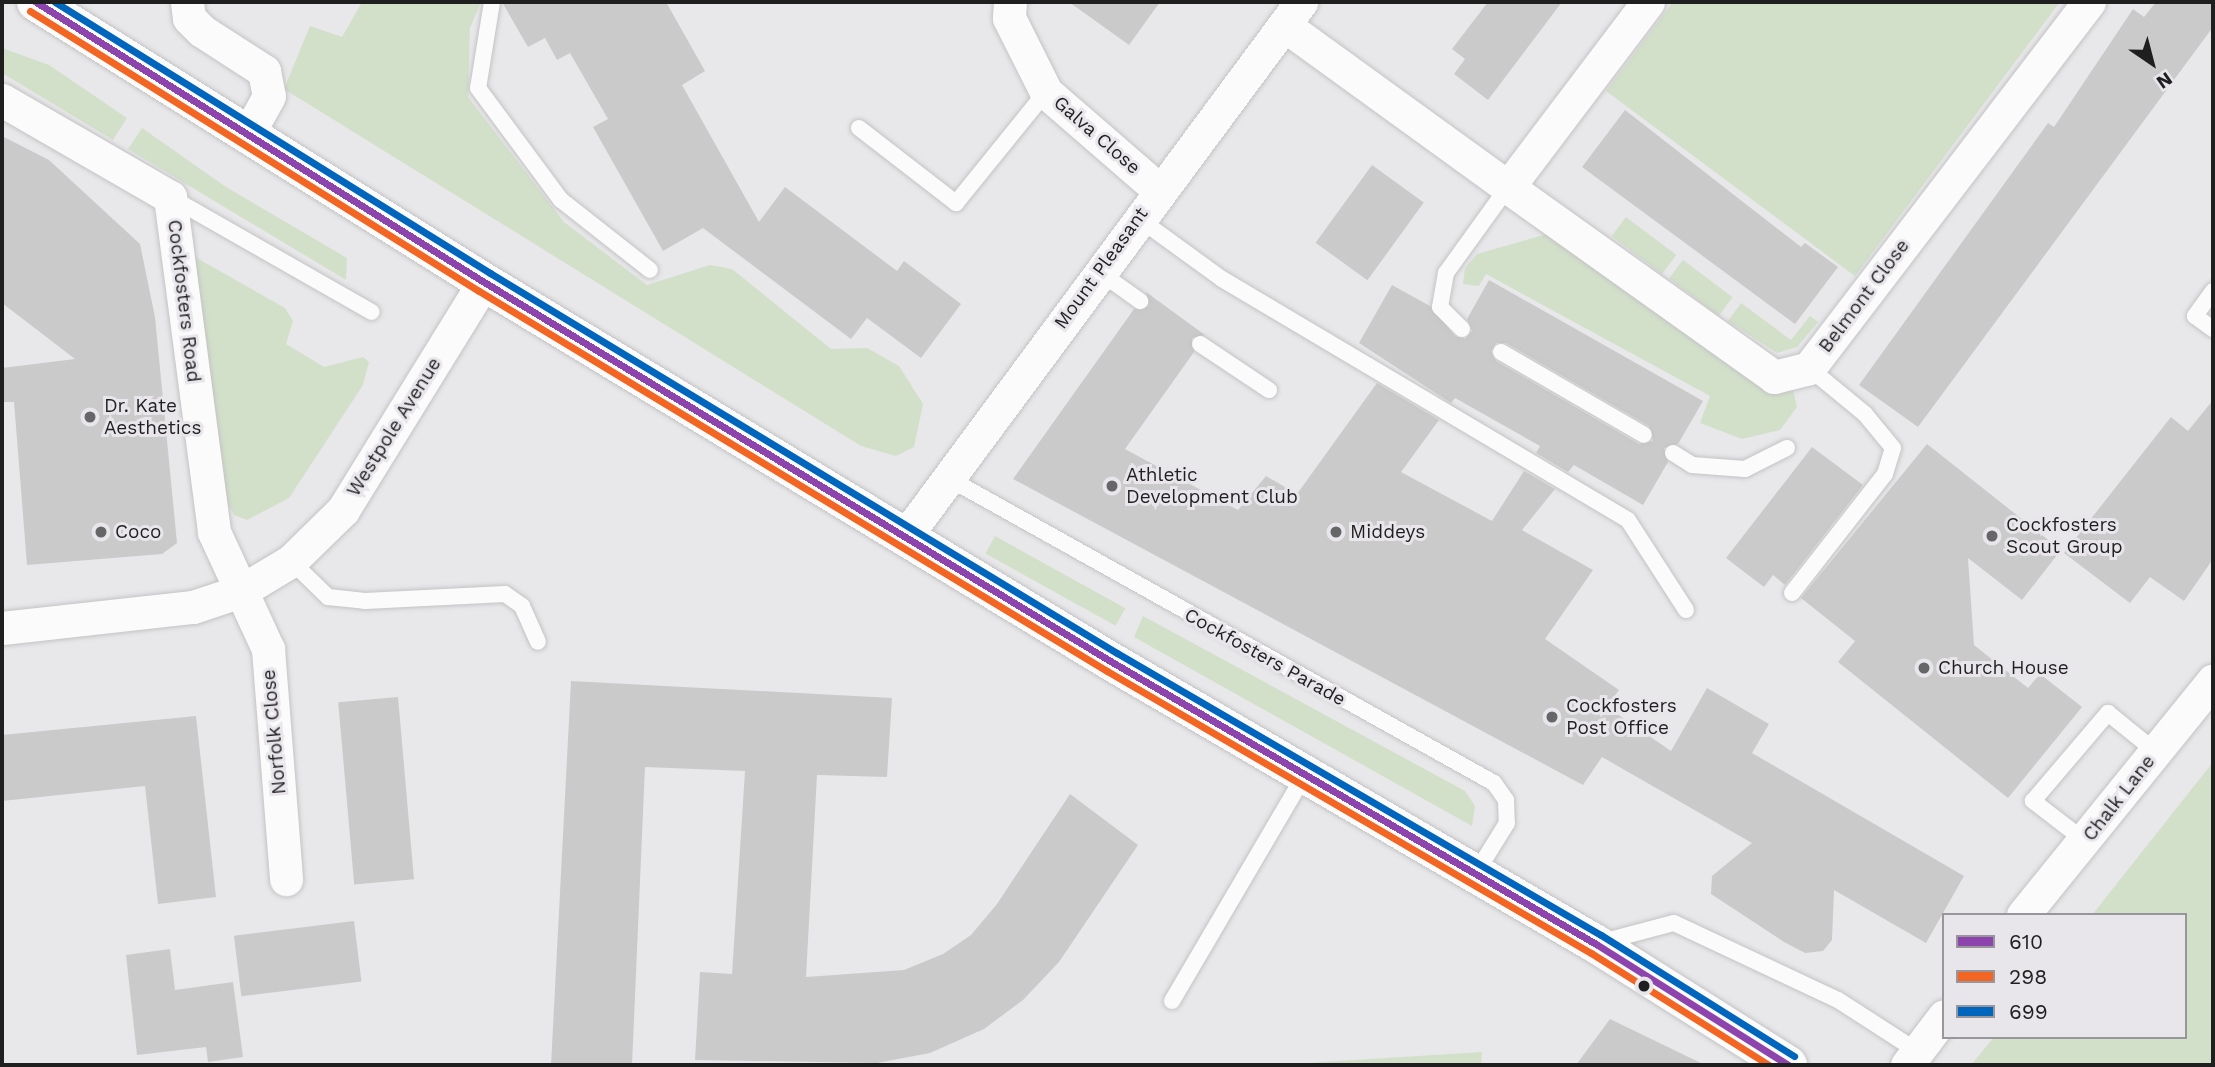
<!DOCTYPE html>
<style>
body{margin:0}
#map{position:relative;width:2215px;height:1067px;overflow:hidden;background:#e8e7ea;font-family:"Work Sans",sans-serif}
div>[style]{position:absolute}
.green>*{inset:0;background:#d2e0ca;transform-origin:0 0}
.building>*{inset:0;background:#cbcacb;transform-origin:0 0}
.roads{filter:drop-shadow(0 0 2px #c4c3c4) drop-shadow(0 0 2px #c4c3c4)}
.lane>*{height:16px;margin:-8px;padding:0 8px;transform-origin:8px;border-radius:8px;background:#fcfbfc}
.street>*{height:33px;margin:-16.5px;padding:0 16.5px;transform-origin:16.5px;border-radius:16.5px;background:#fcfbfc}
.primary>*{height:38px;margin:-19px;padding:0 19px;transform-origin:19px;border-radius:19px;background:#fcfbfc}
.bus-1>*{height:7px;margin:-3.5px;padding:0 3.5px;transform-origin:3.5px;border-radius:3.5px;background:#8e44ad}
.bus-2>*{height:7px;margin:-3.5px;padding:0 3.5px;transform-origin:3.5px;border-radius:3.5px;background:#f26522}
.bus-3>*{height:7px;margin:-3.5px;padding:0 3.5px;transform-origin:3.5px;border-radius:3.5px;background:#0065bd}
.dots>*{width:19px;height:19px;translate:-50% -50%;box-sizing:border-box;border:4px solid #e8e6eb;border-radius:50%}
span{translate:-50% -50%;white-space:nowrap;text-align:center;line-height:1.15;-webkit-text-stroke:6px #e8e6eb;paint-order:stroke}
.street-label{font-size:19px;color:#201f20}
.poi-label{font-size:19px;color:#201f20}
.left{translate:0 -50%;text-align:left}
.frame{position:absolute;inset:0;border:4px solid #201f20;pointer-events:none}
.legend{position:absolute;left:1942px;top:913px;width:245px;height:126px;box-sizing:border-box;background:#e8e6eb;border:2px solid #98969a;margin:0;padding:9px 12px;list-style:none;font-size:21px;color:#201f20}
.legend li{display:flex;align-items:center;gap:14px;height:35px}
.legend b{width:35px;border:2px solid #98969a}
.north{position:absolute;left:2117px;top:28px;width:70px;height:70px;-webkit-text-stroke:5px #e8e6eb;paint-order:stroke;rotate:145deg;font-size:19px;font-weight:700;line-height:28px;text-align:center;color:#201f20}
.north::after{content:'';display:block;margin:auto;width:24px;height:32px;background:#201f20;clip-path:polygon(50% 0,100% 100%,50% 72%,0 100%)}
</style>
<div id="map">
<div class="green">
<i style="clip-path:polygon(362px 2px,481px 2px,470px 28px,468px 97px,564px 222px,647px 285px,710px 265px,732px 269px,831px 349px,867px 348px,899px 366px,923px 404px,914px 447px,896px 456px,861px 446px,284px 89px,310px 26px,342px 37px)"></i>
<i style="clip-path:polygon(1673px 2px,2060px 2px,1855px 276px,1606px 91px)"></i>
<i style="clip-path:polygon(2px 48px,49px 65px,127px 118px,113px 140px,2px 73px)"></i>
<i style="clip-path:polygon(142px 128px,226px 187px,347px 258px,346px 280px,128px 149px)"></i>
<i style="left:1626px;top:217px;width:63px;height:24px;rotate:37deg"></i>
<i style="clip-path:polygon(1554px 232px,1762px 388px,1793px 390px,1797px 407px,1780px 430px,1742px 439px,1700px 423px,1710px 396px,1486px 274px,1479px 286px,1463px 284px,1465px 268px,1477px 254px)"></i>
<i style="clip-path:polygon(195px 257px,285px 308px,293px 321px,286px 344px,324px 367px,363px 357px,369px 362px,363px 385px,289px 498px,247px 520px,234px 515px,221px 489px)"></i>
<i style="left:1683px;top:260px;width:62px;height:23px;rotate:37deg"></i>
<i style="clip-path:polygon(1741px 303px,1791px 340px,1810px 316px,1818px 322px,1797px 347px,1777px 353px,1728px 321px)"></i>
<i style="left:995px;top:536px;width:149px;height:20px;rotate:29deg"></i>
<i style="clip-path:polygon(1143px 616px,1465px 791px,1475px 806px,1472px 826px,1134px 637px)"></i>
<i style="clip-path:polygon(2213px 762px,2213px 1065px,1971px 1065px,1994px 1037px,2185px 1037px,2185px 915px,2092px 915px)"></i>
<i style="clip-path:polygon(1482px 1052px,1481px 1065px,1275px 1065px)"></i>
</div>
<div class="building">
<i style="clip-path:polygon(502px 2px,666px 2px,705px 71px,682px 85px,759px 222px,785px 187px,897px 271px,904px 261px,961px 304px,921px 358px,867px 318px,851px 339px,703px 228px,663px 251px,593px 127px,608px 119px,570px 53px,557px 60px,545px 38px,528px 47px)"></i>
<i style="clip-path:polygon(1069px 2px,1160px 2px,1129px 45px)"></i>
<i style="clip-path:polygon(1488px 2px,1562px 2px,1488px 100px,1454px 74px,1465px 59px,1452px 49px)"></i>
<i style="clip-path:polygon(2156px 2px,2213px 2px,2213px 27px,1918px 427px,1859px 385px,2048px 123px,2054px 127px,2133px 9px,2144px 17px)"></i>
<i style="clip-path:polygon(1625px 110px,1801px 247px,1805px 243px,1838px 267px,1795px 324px,1582px 167px)"></i>
<i style="clip-path:polygon(2px 136px,49px 160px,140px 244px,155px 317px,177px 543px,162px 554px,27px 565px,14px 402px,2px 402px,2px 368px,75px 359px,2px 303px)"></i>
<i style="left:1372px;top:165px;width:64px;height:96px;rotate:36deg"></i>
<i style="clip-path:polygon(evenodd,1489px 280px,1703px 401px,1678px 444px,1664px 448px,1668px 462px,1643px 505px,1574px 465px,1568px 472px,1536px 453px,1540px 446px,1455px 398px,1451px 403px,1359px 343px,1392px 285px,1430px 306px,1455px 336px,1465px 339px,1472px 331px,1467px 319px,1489px 280px,1496px 343px,1506px 343px,1649px 426px,1653px 441px,1639px 444px,1496px 361px,1491px 351px,1496px 343px)"></i>
<i style="clip-path:polygon(1146px 292px,1205px 335px,1192px 338px,1194px 352px,1125px 449px,1238px 510px,1266px 476px,1297px 494px,1377px 383px,1439px 420px,1401px 472px,1492px 521px,1524px 471px,1555px 489px,1522px 530px,1593px 570px,1545px 639px,1619px 690px,1607px 707px,1671px 751px,1707px 688px,1769px 724px,1752px 753px,1964px 876px,1926px 943px,1834px 890px,1832px 940px,1823px 951px,1805px 953px,1784px 942px,1711px 894px,1712px 876px,1752px 843px,1602px 757px,1583px 785px,1013px 479px,1134px 309px,1149px 306px)"></i>
<i style="clip-path:polygon(2213px 400px,2213px 559px,2184px 601px,2150px 577px,2130px 603px,2064px 553px,2171px 417px,2188px 431px)"></i>
<i style="clip-path:polygon(1927px 444px,2061px 550px,2022px 600px,1968px 558px,1974px 645px,2028px 688px,2040px 674px,2082px 707px,2008px 798px,1838px 662px,1855px 641px,1801px 598px)"></i>
<i style="clip-path:polygon(1812px 447px,1863px 485px,1785px 585px,1773px 575px,1764px 587px,1726px 558px)"></i>
<i style="clip-path:polygon(571px 681px,892px 698px,887px 777px,817px 775px,806px 977px,904px 970px,943px 954px,971px 935px,997px 904px,1070px 794px,1138px 845px,1059px 962px,1023px 1000px,984px 1029px,930px 1053px,877px 1063px,695px 1060px,700px 972px,732px 974px,745px 771px,645px 767px,632px 1065px,551px 1065px)"></i>
<i style="left:398px;top:697px;width:183px;height:60px;rotate:85deg"></i>
<i style="clip-path:polygon(196px 716px,216px 897px,158px 904px,145px 786px,2px 801px,2px 735px)"></i>
<i style="left:354px;top:921px;width:61px;height:121px;rotate:83deg"></i>
<i style="clip-path:polygon(170px 949px,175px 990px,233px 982px,243px 1057px,208px 1062px,206px 1047px,137px 1055px,126px 955px)"></i>
<i style="clip-path:polygon(1610px 1019px,1705px 1065px,1576px 1065px)"></i>
</div>
<div class="roads">
<div class="lane">
<i style="left:492px;top:2px;width:87px;rotate:99.2deg"></i>
<i style="left:478px;top:88px;width:139px;rotate:53.5deg"></i>
<i style="left:561px;top:200px;width:113px;rotate:38.2deg"></i>
<i style="left:859px;top:128px;width:123px;rotate:37.7deg"></i>
<i style="left:956px;top:203px;width:143px;rotate:-51deg"></i>
<i style="left:170px;top:197px;width:232px;rotate:29.7deg"></i>
<i style="left:1138px;top:218px;width:104px;rotate:36deg"></i>
<i style="left:1222px;top:279px;width:472px;rotate:30.7deg"></i>
<i style="left:1628px;top:520px;width:107px;rotate:57.2deg"></i>
<i style="left:1098px;top:271px;width:52px;rotate:35.5deg"></i>
<i style="left:2213px;top:291px;width:31px;rotate:126deg"></i>
<i style="left:2195px;top:316px;width:22px;rotate:36deg"></i>
<i style="left:1462px;top:329px;width:31px;rotate:-135deg"></i>
<i style="left:1440px;top:307px;width:35px;rotate:-80deg"></i>
<i style="left:1446px;top:273px;width:106px;rotate:-54.2deg"></i>
<i style="left:1200px;top:344px;width:83px;rotate:33.7deg"></i>
<i style="left:1501px;top:352px;width:165px;rotate:30.1deg"></i>
<i style="left:1673px;top:453px;width:22px;rotate:32deg"></i>
<i style="left:1692px;top:465px;width:53px;rotate:4.3deg"></i>
<i style="left:1745px;top:469px;width:47px;rotate:-26.6deg"></i>
<i style="left:948px;top:478px;width:625px;rotate:29.19deg"></i>
<i style="left:1494px;top:783px;width:21px;rotate:55deg"></i>
<i style="left:1506px;top:800px;width:23px;rotate:88deg"></i>
<i style="left:1507px;top:823px;width:59px;rotate:121.8deg"></i>
<i style="left:291px;top:561px;width:52px;rotate:44.2deg"></i>
<i style="left:328px;top:597px;width:37px;rotate:6deg"></i>
<i style="left:365px;top:601px;width:140px;rotate:-2.9deg"></i>
<i style="left:505px;top:594px;width:21px;rotate:35deg"></i>
<i style="left:522px;top:606px;width:39px;rotate:66deg"></i>
<i style="left:1792px;top:593px;width:151px;rotate:-52deg"></i>
<i style="left:1885px;top:474px;width:27px;rotate:-73deg"></i>
<i style="left:1893px;top:448px;width:44px;rotate:-129.5deg"></i>
<i style="left:1865px;top:414px;width:72px;rotate:-140.6deg"></i>
<i style="left:2085px;top:841px;width:66px;rotate:-142.4deg"></i>
<i style="left:2033px;top:801px;width:116px;rotate:-49.6deg"></i>
<i style="left:2108px;top:713px;width:60px;rotate:39deg"></i>
<i style="left:1602px;top:942px;width:74px;rotate:-14.8deg"></i>
<i style="left:1674px;top:923px;width:181px;rotate:25.2deg"></i>
<i style="left:1838px;top:1000px;width:94px;rotate:32.8deg"></i>
<i style="left:1172px;top:1001px;width:264px;rotate:-59.6deg"></i>
</div>
<div class="street">
<i style="left:187px;top:2px;width:16px;rotate:83deg"></i>
<i style="left:189px;top:18px;width:18px;rotate:45deg"></i>
<i style="left:202px;top:31px;width:74px;rotate:32.8deg"></i>
<i style="left:264px;top:71px;width:25px;rotate:79deg"></i>
<i style="left:269px;top:96px;width:43px;rotate:118.9deg"></i>
<i style="left:1010px;top:2px;width:16px;rotate:94deg"></i>
<i style="left:1009px;top:18px;width:83px;rotate:63.4deg"></i>
<i style="left:1046px;top:92px;width:148px;rotate:40.9deg"></i>
<i style="left:1648px;top:2px;width:232px;rotate:127.1deg"></i>
<i style="left:1508px;top:187px;width:327px;rotate:35.5deg"></i>
<i style="left:1774px;top:377px;width:36px;rotate:-14deg"></i>
<i style="left:1809px;top:368px;width:461px;rotate:-52.6deg"></i>
<i style="left:1284px;top:25px;width:276px;rotate:35.9deg"></i>
<i style="left:2px;top:100px;width:194px;rotate:30deg"></i>
<i style="left:170px;top:197px;width:338px;rotate:82.5deg"></i>
<i style="left:214px;top:532px;width:129px;rotate:65.2deg"></i>
<i style="left:268px;top:649px;width:231px;rotate:85.5deg"></i>
<i style="left:905px;top:537px;width:666px;rotate:-53.49deg"></i>
<i style="left:2px;top:628px;width:192px;rotate:-6.3deg"></i>
<i style="left:193px;top:607px;width:51px;rotate:-18.4deg"></i>
<i style="left:241px;top:591px;width:58px;rotate:-31deg"></i>
<i style="left:291px;top:561px;width:73px;rotate:-44.4deg"></i>
<i style="left:343px;top:510px;width:268px;rotate:-58.3deg"></i>
<i style="left:2023px;top:915px;width:302px;rotate:-51deg"></i>
<i style="left:1907px;top:1065px;width:61px;rotate:-52.9deg"></i>
</div>
<div class="primary">
<i style="left:36px;top:2px;width:528px;rotate:32.01deg"></i>
<i style="left:484px;top:282px;width:734px;rotate:31.18deg"></i>
<i style="left:1112px;top:662px;width:560px;rotate:30.23deg"></i>
<i style="left:1596px;top:944px;width:227px;rotate:32.2deg"></i>
</div>
</div>
<div class="bus-1">
<i style="left:36px;top:2px;width:528px;rotate:32.01deg"></i>
<i style="left:484px;top:282px;width:734px;rotate:31.18deg"></i>
<i style="left:1112px;top:662px;width:560px;rotate:30.23deg"></i>
<i style="left:1596px;top:944px;width:227px;rotate:32.2deg"></i>
</div>
<div class="bus-2">
<i style="left:30px;top:11px;width:529px;rotate:31.95deg"></i>
<i style="left:479px;top:291px;width:734px;rotate:31.18deg"></i>
<i style="left:1107px;top:671px;width:560px;rotate:30.23deg"></i>
<i style="left:1591px;top:953px;width:210px;rotate:32.2deg"></i>
</div>
<div class="bus-3">
<i style="left:55px;top:2px;width:513px;rotate:31.92deg"></i>
<i style="left:490px;top:273px;width:733px;rotate:31.22deg"></i>
<i style="left:1117px;top:653px;width:560px;rotate:30.23deg"></i>
<i style="left:1601px;top:935px;width:228px;rotate:32.1deg"></i>
</div>
<div class="dots">
<i style="left:90px;top:417px;background:#666567"></i>
<i style="left:1112px;top:486px;background:#666567"></i>
<i style="left:101px;top:532px;background:#666567"></i>
<i style="left:1336px;top:532px;background:#666567"></i>
<i style="left:1992px;top:536px;background:#666567"></i>
<i style="left:1924px;top:668px;background:#666567"></i>
<i style="left:1552px;top:717px;background:#666567"></i>
<i style="left:1644px;top:986px;background:#201f20"></i>
</div>
<div class="street-label">
<span style="left:1097px;top:135px;rotate:41deg">Galva Close</span>
<span style="left:1101px;top:268px;rotate:-54deg">Mount Pleasant</span>
<span style="left:1864px;top:296px;rotate:-53deg">Belmont Close</span>
<span style="left:184px;top:301px;rotate:83deg">Cockfosters Road</span>
<span style="left:394px;top:427px;rotate:-58deg">Westpole Avenue</span>
<span style="left:1265px;top:657px;rotate:29deg">Cockfosters Parade</span>
<span style="left:274px;top:732px;rotate:-95deg">Norfolk Close</span>
<span style="left:2119px;top:798px;rotate:-52deg">Chalk Lane</span>
</div>
<div class="poi-label">
<span class="left" style="left:104px;top:417px">Dr. Kate<br>Aesthetics</span>
<span class="left" style="left:1126px;top:486px">Athletic<br>Development Club</span>
<span class="left" style="left:2006px;top:536px">Cockfosters<br>Scout Group</span>
<span class="left" style="left:115px;top:532px">Coco</span>
<span class="left" style="left:1350px;top:532px">Middeys</span>
<span class="left" style="left:1938px;top:668px">Church House</span>
<span class="left" style="left:1566px;top:717px">Cockfosters<br>Post Office</span>
</div>
<div class="frame"></div>
<ul class="legend">
<li><b style="height:9px;background:#8e44ad"></b>610</li>
<li><b style="height:9px;background:#f26522"></b>298</li>
<li><b style="height:9px;background:#0065bd"></b>699</li>
</ul>
<div class="north">N</div>
</div>
